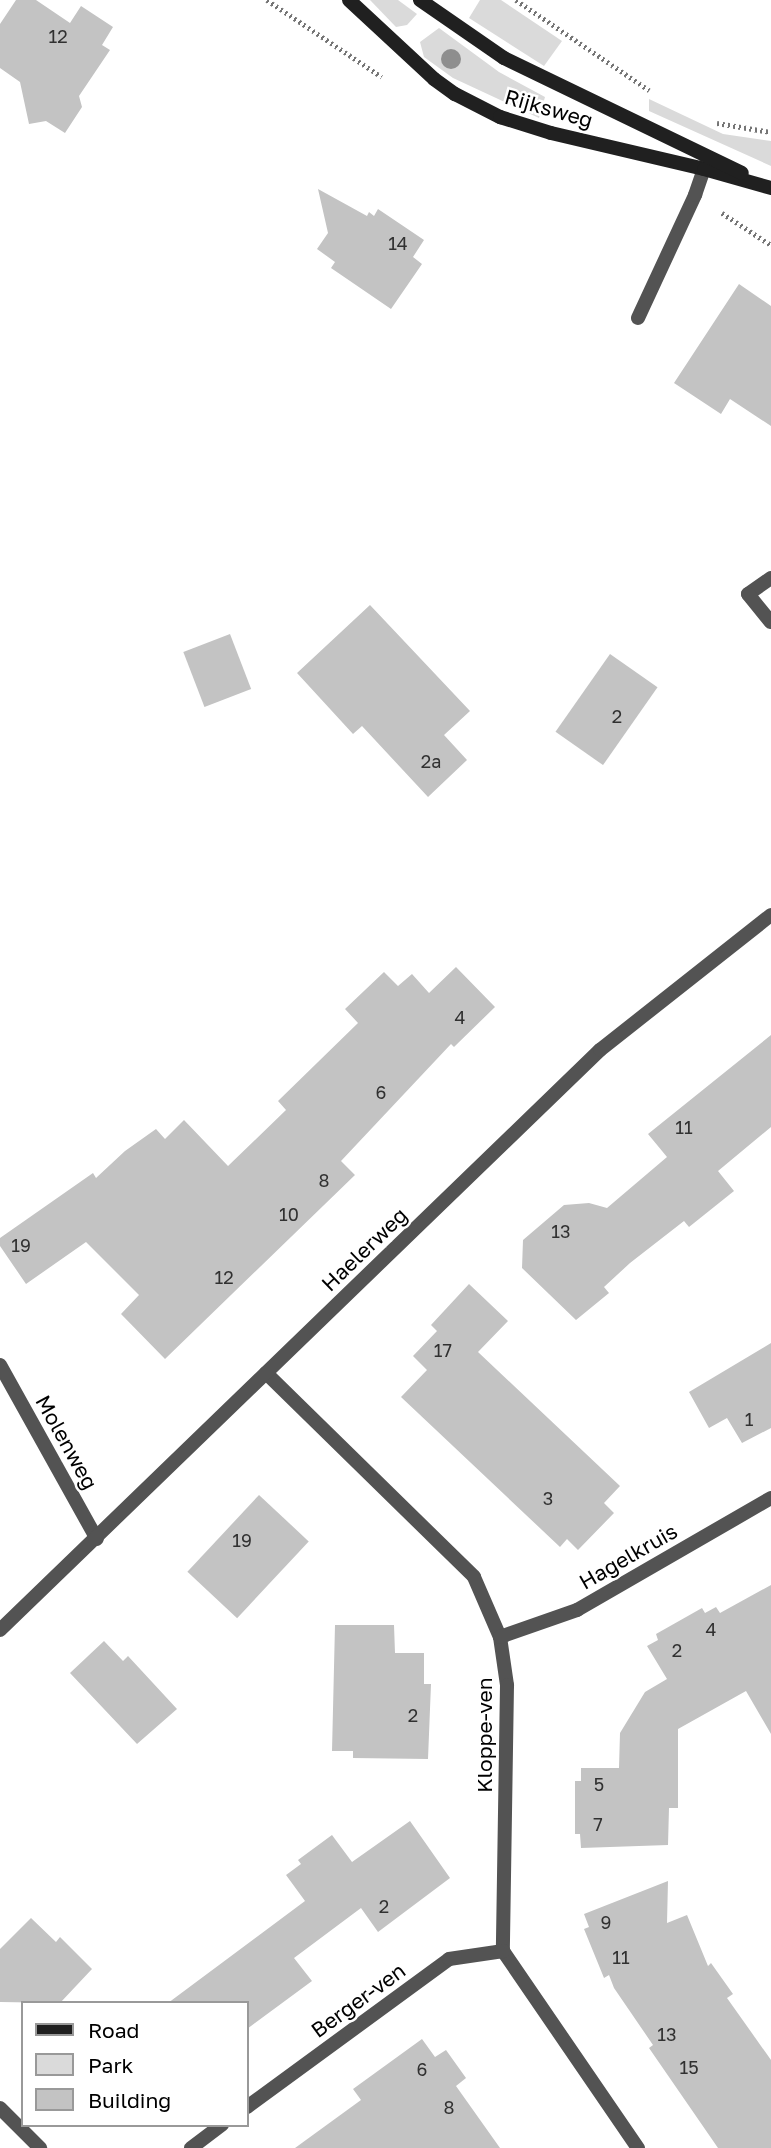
<!DOCTYPE html>
<style>
body{margin:0}
#map{position:relative;width:771px;height:2148px;overflow:hidden;background:#fff;font-family:"Golos Text",sans-serif}
div>[style]{position:absolute}
.green>*{inset:0;background:#dadada}
.building>*{inset:0;background:#c3c3c3;transform-origin:0 0}
.path>*{height:4.5px;margin-top:-2.25px;transform-origin:0;background:repeating-linear-gradient(90deg,#757575 0 2px,transparent 0 5.5px)}
.service>*{height:14px;margin:-7px;padding:0 7px;transform-origin:7px;border-radius:7px;background:#535353}
.minor>*{height:14px;margin:-7px;padding:0 7px;transform-origin:7px;border-radius:7px;background:#535353}
.tertiary>*{height:14px;margin:-7px;padding:0 7px;transform-origin:7px;border-radius:7px;background:#535353}
.secondary>*{height:14px;margin:-7px;padding:0 7px;transform-origin:7px;border-radius:7px;background:#202020}
.trees>*{width:20px;height:20px;margin:-10px;border-radius:50%;background:#8e8e8e}
span{translate:-50% -50%;white-space:nowrap;text-align:center;line-height:1.15;-webkit-text-stroke:5px #fff;paint-order:stroke}
.number-label{font-size:18px;color:#313131}
.number-label span{-webkit-text-stroke-width:0}
.street-label{font-size:21px;color:#000}
.legend{position:absolute;left:21px;top:2001px;width:228px;height:126px;box-sizing:border-box;background:#fff;border:2px solid #999;margin:0;padding:9px 12px;list-style:none;font-size:21px;color:#000}
.legend li{display:flex;align-items:center;gap:14px;height:35px}
.legend b{width:35px;border:2px solid #999}
</style>
<div id="map">
<div class="green">
<i style="clip-path:polygon(370px 0,398px 0,417px 14px,407px 25px,396px 27px)"></i>
<i style="clip-path:polygon(480px 0,501px 0,562px 41px,544px 66px,469px 18px)"></i>
<i style="clip-path:polygon(439px 28px,499px 72px,545px 97px,539px 118px,453px 78px,424px 57px,420px 42px)"></i>
<i style="clip-path:polygon(649px 99px,723px 134px,771px 141px,771px 166px,649px 111px)"></i>
</div>
<div class="building">
<i style="clip-path:polygon(16px 0,36px 0,70px 23px,81px 6px,113px 27px,102px 45px,110px 50px,79px 96px,82px 107px,65px 133px,46px 121px,29px 124px,20px 82px,0 68px,0 24px)"></i>
<i style="clip-path:polygon(318px 189px,367px 216px,369px 212px,374px 216px,378px 209px,424px 240px,413px 257px,422px 264px,391px 309px,331px 268px,335px 262px,317px 249px,328px 233px)"></i>
<i style="clip-path:polygon(739px 284px,771px 306px,771px 426px,730px 399px,721px 414px,674px 383px)"></i>
<i style="clip-path:polygon(370px 605px,470px 711px,444px 735px,467px 760px,428px 797px,362px 726px,353px 734px,297px 673px)"></i>
<i style="left:230px;top:634px;width:59px;height:50px;rotate:69deg"></i>
<i style="left:610px;top:654px;width:58px;height:95px;rotate:35deg"></i>
<i style="clip-path:polygon(456px 967px,495px 1007px,454px 1047px,451px 1044px,341px 1161px,355px 1175px,165px 1359px,121px 1314px,139px 1295px,86px 1242px,26px 1284px,0 1246px,0 1238px,93px 1173px,96px 1178px,125px 1151px,156px 1129px,165px 1139px,184px 1120px,228px 1166px,286px 1110px,278px 1101px,358px 1023px,345px 1009px,384px 972px,398px 986px,412px 974px,429px 993px)"></i>
<i style="clip-path:polygon(771px 1035px,771px 1127px,718px 1171px,734px 1191px,689px 1227px,684px 1221px,630px 1263px,604px 1287px,609px 1293px,576px 1320px,522px 1268px,523px 1240px,564px 1205px,589px 1203px,607px 1208px,667px 1157px,648px 1134px)"></i>
<i style="clip-path:polygon(469px 1284px,508px 1321px,478px 1352px,620px 1486px,604px 1503px,614px 1513px,578px 1550px,567px 1539px,560px 1547px,401px 1397px,427px 1370px,413px 1356px,437px 1331px,431px 1325px)"></i>
<i style="clip-path:polygon(771px 1343px,771px 1428px,742px 1443px,727px 1418px,709px 1428px,689px 1392px)"></i>
<i style="left:259px;top:1495px;width:68px;height:105px;rotate:43deg"></i>
<i style="clip-path:polygon(771px 1585px,771px 1734px,746px 1691px,678px 1729px,678px 1808px,669px 1808px,668px 1845px,581px 1848px,580px 1834px,575px 1834px,575px 1781px,581px 1781px,581px 1768px,619px 1768px,620px 1733px,645px 1692px,667px 1679px,647px 1646px,658px 1640px,656px 1634px,702px 1608px,705px 1613px,716px 1607px,720px 1613px)"></i>
<i style="clip-path:polygon(335px 1625px,394px 1625px,395px 1653px,424px 1653px,424px 1684px,431px 1684px,428px 1759px,353px 1758px,353px 1751px,332px 1751px)"></i>
<i style="clip-path:polygon(104px 1641px,123px 1661px,128px 1656px,177px 1709px,137px 1744px,70px 1673px)"></i>
<i style="clip-path:polygon(410px 1821px,450px 1878px,378px 1932px,361px 1908px,294px 1958px,312px 1981px,247px 2029px,247px 2003px,168px 2003px,305px 1901px,286px 1875px,301px 1864px,298px 1860px,332px 1835px,352px 1862px)"></i>
<i style="clip-path:polygon(668px 1881px,667px 1923px,687px 1915px,708px 1966px,711px 1963px,733px 1994px,727px 1998px,771px 2060px,771px 2148px,718px 2148px,649px 2048px,653px 2045px,614px 1988px,609px 1975px,604px 1978px,584px 1929px,589px 1927px,584px 1914px)"></i>
<i style="clip-path:polygon(31px 1918px,56px 1942px,60px 1937px,92px 1969px,60px 2003px,0 2002px,0 1949px)"></i>
<i style="clip-path:polygon(422px 2039px,435px 2057px,446px 2050px,466px 2078px,456px 2086px,500px 2148px,295px 2148px,361px 2100px,353px 2089px)"></i>
</div>
<div class="path">
<i style="left:267px;top:0;width:138px;rotate:33.8deg"></i>
<i style="left:516px;top:0;width:161px;rotate:34.1deg"></i>
<i style="left:717px;top:123px;width:55px;rotate:9.5deg"></i>
<i style="left:722px;top:213px;width:59px;rotate:33.1deg"></i>
</div>
<div class="service">
<i style="left:638px;top:318px;width:136px;rotate:-65.1deg"></i>
<i style="left:695px;top:195px;width:36px;rotate:-71deg"></i>
<i style="left:771px;top:578px;width:28px;rotate:145deg"></i>
<i style="left:748px;top:594px;width:36px;rotate:51deg"></i>
</div>
<div class="minor">
<i style="left:0;top:1365px;width:199px;rotate:60.9deg"></i>
<i style="left:266px;top:1373px;width:291px;rotate:44.4deg"></i>
<i style="left:474px;top:1577px;width:65px;rotate:66.6deg"></i>
<i style="left:500px;top:1637px;width:49px;rotate:81.7deg"></i>
<i style="left:507px;top:1685px;width:266px;rotate:90.9deg"></i>
<i style="left:503px;top:1951px;width:239px;rotate:55.6deg"></i>
<i style="left:500px;top:1637px;width:82px;rotate:-19.3deg"></i>
<i style="left:577px;top:1610px;width:224px;rotate:-30deg"></i>
<i style="left:247px;top:2107px;width:250px;rotate:-36.2deg"></i>
<i style="left:449px;top:1959px;width:55px;rotate:-8.4deg"></i>
<i style="left:0;top:2108px;width:57px;rotate:45deg"></i>
<i style="left:191px;top:2148px;width:39px;rotate:-37deg"></i>
</div>
<div class="tertiary">
<i style="left:0;top:1630px;width:835px;rotate:-44.03deg"></i>
<i style="left:600px;top:1050px;width:218px;rotate:-38.3deg"></i>
</div>
<div class="secondary">
<i style="left:349px;top:0;width:116px;rotate:42.9deg"></i>
<i style="left:434px;top:79px;width:26px;rotate:36deg"></i>
<i style="left:455px;top:94px;width:51px;rotate:27.1deg"></i>
<i style="left:500px;top:117px;width:53px;rotate:17.4deg"></i>
<i style="left:551px;top:133px;width:157px;rotate:13.2deg"></i>
<i style="left:704px;top:169px;width:70px;rotate:15.8deg"></i>
<i style="left:420px;top:0;width:102px;rotate:34.6deg"></i>
<i style="left:504px;top:58px;width:264px;rotate:25.8deg"></i>
</div>
<div class="trees">
<i style="left:451px;top:59px"></i>
</div>
<div class="number-label">
<span style="left:58px;top:36px">12</span>
<span style="left:398px;top:243px">14</span>
<span style="left:617px;top:716px">2</span>
<span style="left:431px;top:761px">2a</span>
<span style="left:460px;top:1017px">4</span>
<span style="left:381px;top:1092px">6</span>
<span style="left:684px;top:1127px">11</span>
<span style="left:324px;top:1180px">8</span>
<span style="left:289px;top:1214px">10</span>
<span style="left:561px;top:1231px">13</span>
<span style="left:21px;top:1245px">19</span>
<span style="left:224px;top:1277px">12</span>
<span style="left:443px;top:1350px">17</span>
<span style="left:749px;top:1419px">1</span>
<span style="left:548px;top:1498px">3</span>
<span style="left:242px;top:1540px">19</span>
<span style="left:711px;top:1629px">4</span>
<span style="left:677px;top:1650px">2</span>
<span style="left:413px;top:1715px">2</span>
<span style="left:599px;top:1784px">5</span>
<span style="left:598px;top:1824px">7</span>
<span style="left:384px;top:1906px">2</span>
<span style="left:606px;top:1922px">9</span>
<span style="left:621px;top:1957px">11</span>
<span style="left:667px;top:2034px">13</span>
<span style="left:689px;top:2067px">15</span>
<span style="left:422px;top:2069px">6</span>
<span style="left:449px;top:2107px">8</span>
</div>
<div class="street-label">
<span style="left:549px;top:108px;rotate:16deg">Rijksweg</span>
<span style="left:364px;top:1249px;rotate:-44deg">Haelerweg</span>
<span style="left:67px;top:1442px;rotate:61deg">Molenweg</span>
<span style="left:628px;top:1556px;rotate:-30deg">Hagelkruis</span>
<span style="left:484px;top:1735px;rotate:-90deg">Kloppe-ven</span>
<span style="left:358px;top:2000px;rotate:-36deg">Berger-ven</span>
</div>
<ul class="legend">
<li><b style="height:9px;background:#202020"></b>Road</li>
<li><b style="height:19px;background:#dadada"></b>Park</li>
<li><b style="height:19px;background:#c3c3c3"></b>Building</li>
</ul>
</div>
